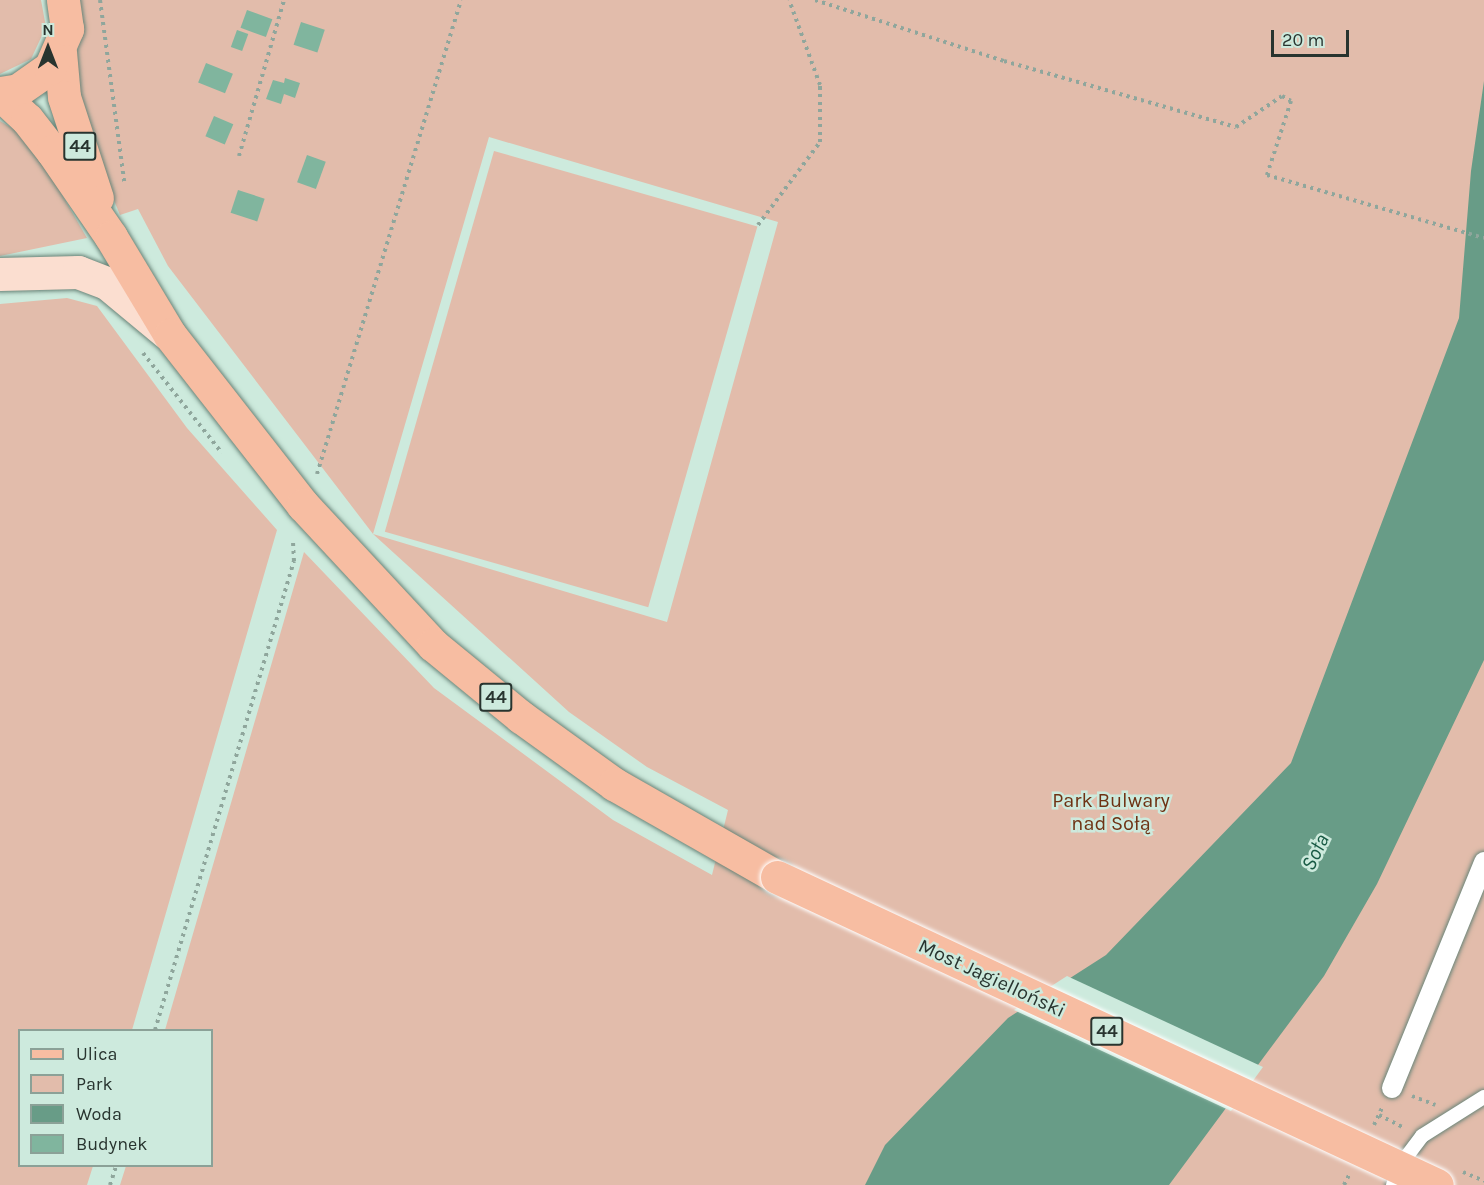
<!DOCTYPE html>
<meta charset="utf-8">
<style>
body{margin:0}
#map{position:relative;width:1484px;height:1185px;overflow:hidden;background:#cdeadd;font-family:Karla,sans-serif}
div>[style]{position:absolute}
.green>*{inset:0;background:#e2bcab;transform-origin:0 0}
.water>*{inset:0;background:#689c87}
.pier>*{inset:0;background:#cdeadd}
.building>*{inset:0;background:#80b59e;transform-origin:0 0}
.path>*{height:4px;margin-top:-2px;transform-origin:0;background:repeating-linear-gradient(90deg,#8fa69c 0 3px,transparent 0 7.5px)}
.roads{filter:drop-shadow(0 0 2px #698478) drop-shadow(0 0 2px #698478)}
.service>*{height:14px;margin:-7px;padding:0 7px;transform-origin:7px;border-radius:7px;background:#fff}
.pedestrian>*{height:20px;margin:-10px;padding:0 10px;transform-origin:10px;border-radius:10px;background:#fff}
.secondary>*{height:33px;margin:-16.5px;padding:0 16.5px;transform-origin:16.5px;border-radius:16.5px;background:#fbded0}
.primary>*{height:33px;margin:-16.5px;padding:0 16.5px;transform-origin:16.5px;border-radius:16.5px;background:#f7bda2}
.path-bridge>*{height:4px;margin-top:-2px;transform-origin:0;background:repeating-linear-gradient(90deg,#8fa69c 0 3px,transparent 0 7.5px)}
.bridges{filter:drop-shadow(0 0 2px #fff) drop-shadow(0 0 2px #fff)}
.primary-bridge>*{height:33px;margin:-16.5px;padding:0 16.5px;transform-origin:16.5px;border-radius:16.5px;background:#f7bda2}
span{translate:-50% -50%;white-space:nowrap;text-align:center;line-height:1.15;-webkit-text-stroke:5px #cdeadd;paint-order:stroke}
.shield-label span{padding:2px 4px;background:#cdeadd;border:2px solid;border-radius:4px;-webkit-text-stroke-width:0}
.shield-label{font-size:18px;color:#28342f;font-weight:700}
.park-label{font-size:20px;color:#6e3213}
.street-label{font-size:20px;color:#28342f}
.water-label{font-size:21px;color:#185a44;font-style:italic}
.legend{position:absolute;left:18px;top:1029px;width:195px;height:138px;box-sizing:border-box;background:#cdeadd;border:2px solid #8ba197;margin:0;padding:8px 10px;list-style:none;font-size:18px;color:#28342f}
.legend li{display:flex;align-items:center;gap:12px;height:30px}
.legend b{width:30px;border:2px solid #8ba197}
.north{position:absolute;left:18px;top:18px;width:60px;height:60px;-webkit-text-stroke:4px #cdeadd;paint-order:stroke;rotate:0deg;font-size:16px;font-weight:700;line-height:24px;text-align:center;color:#28342f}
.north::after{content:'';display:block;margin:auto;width:21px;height:27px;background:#28342f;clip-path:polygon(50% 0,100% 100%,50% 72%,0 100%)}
.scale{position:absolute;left:1271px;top:30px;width:78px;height:27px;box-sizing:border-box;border:3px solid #28342f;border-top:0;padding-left:8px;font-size:18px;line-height:21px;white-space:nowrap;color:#28342f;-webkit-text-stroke:4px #cdeadd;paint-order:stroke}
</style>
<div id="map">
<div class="green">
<i style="clip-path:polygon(0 0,41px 0,46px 27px,31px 59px,0 74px)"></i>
<i style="clip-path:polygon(evenodd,79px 0,1484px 0,1484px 1185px,120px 1185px,126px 1166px,212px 1166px,212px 1030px,165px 1030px,304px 552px,434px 688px,613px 820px,712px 875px,728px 810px,647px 767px,569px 712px,373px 534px,168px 266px,138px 209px,120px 215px,72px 98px,71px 71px,84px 26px,79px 0,489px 137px,778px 222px,667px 622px,373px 534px,489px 137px)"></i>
<i style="clip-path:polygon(0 121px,29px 138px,87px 238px,0 256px)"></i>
<i style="left:494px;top:151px;width:274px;height:396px;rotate:16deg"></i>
<i style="clip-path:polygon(67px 298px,97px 306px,187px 428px,277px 530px,132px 1030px,20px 1030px,20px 1166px,93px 1166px,87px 1185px,0 1185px,0 304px)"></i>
</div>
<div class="water">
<i style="clip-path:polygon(1484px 81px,1484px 660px,1377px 884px,1324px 976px,1169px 1185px,865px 1185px,885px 1145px,1008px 1018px,1106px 955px,1291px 763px,1459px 318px,1471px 171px)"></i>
</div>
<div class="pier">
<i style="clip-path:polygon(1067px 976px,1263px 1067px,1231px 1111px,1014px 1010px)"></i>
</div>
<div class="building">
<i style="left:247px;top:10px;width:27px;height:19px;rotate:20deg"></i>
<i style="left:301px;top:22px;width:25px;height:24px;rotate:18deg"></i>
<i style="left:237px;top:30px;width:12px;height:18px;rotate:20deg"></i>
<i style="left:206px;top:63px;width:29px;height:21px;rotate:22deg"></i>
<i style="clip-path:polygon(285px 78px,300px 83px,295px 98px,284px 94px,281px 104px,266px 99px,273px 80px,284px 83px)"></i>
<i style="left:214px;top:116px;width:21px;height:22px;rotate:23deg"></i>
<i style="left:307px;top:155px;width:20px;height:29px;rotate:20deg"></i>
<i style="left:238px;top:190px;width:28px;height:24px;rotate:18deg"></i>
</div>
<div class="path">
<i style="left:100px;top:0;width:183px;rotate:82.4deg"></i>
<i style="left:815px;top:0;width:199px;rotate:17.9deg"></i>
<i style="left:1004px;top:61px;width:241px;rotate:15.9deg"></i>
<i style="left:1236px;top:127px;width:55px;rotate:-34deg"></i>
<i style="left:1282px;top:96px;width:10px;rotate:29deg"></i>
<i style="left:1291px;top:101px;width:78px;rotate:108deg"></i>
<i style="left:1267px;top:175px;width:226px;rotate:16.2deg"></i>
<i style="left:239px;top:156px;width:162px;rotate:-73.9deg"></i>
<i style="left:758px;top:225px;width:104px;rotate:-53.2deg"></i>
<i style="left:820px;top:142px;width:57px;rotate:-90deg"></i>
<i style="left:820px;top:85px;width:90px;rotate:-110deg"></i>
<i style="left:143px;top:353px;width:127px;rotate:51.7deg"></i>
<i style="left:317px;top:474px;width:495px;rotate:-73.1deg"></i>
<i style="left:155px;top:1030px;width:489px;rotate:-73.5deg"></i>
<i style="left:294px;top:561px;width:21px;rotate:-93deg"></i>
<i style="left:1412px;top:1096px;width:25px;rotate:21deg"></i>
<i style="left:1379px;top:1115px;width:29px;rotate:27deg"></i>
<i style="left:1374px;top:1125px;width:19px;rotate:-65deg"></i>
<i style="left:110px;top:1185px;width:20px;rotate:-72deg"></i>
<i style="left:1344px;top:1185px;width:11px;rotate:-63deg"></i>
</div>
<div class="roads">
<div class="service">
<i style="left:1393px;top:1185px;width:27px;rotate:-66deg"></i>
<i style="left:1404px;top:1160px;width:30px;rotate:-53deg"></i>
<i style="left:1422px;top:1136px;width:73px;rotate:-32.2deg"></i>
</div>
<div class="pedestrian">
<i style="left:1392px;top:1088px;width:244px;rotate:-67.8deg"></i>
</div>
<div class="secondary">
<i style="left:0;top:274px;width:78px;rotate:-1.5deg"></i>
<i style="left:78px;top:272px;width:31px;rotate:21deg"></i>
<i style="left:107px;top:283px;width:78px;rotate:39.8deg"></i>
</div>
<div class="primary">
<i style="left:60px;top:52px;width:45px;rotate:84.9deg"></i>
<i style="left:64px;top:97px;width:106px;rotate:71.9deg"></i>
<i style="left:0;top:93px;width:18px;rotate:-9deg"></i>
<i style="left:18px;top:90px;width:39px;rotate:-35deg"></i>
<i style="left:50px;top:68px;width:43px;rotate:-66.4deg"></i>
<i style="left:67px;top:29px;width:29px;rotate:-98deg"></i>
<i style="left:0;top:94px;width:37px;rotate:43deg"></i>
<i style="left:27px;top:119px;width:41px;rotate:52deg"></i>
<i style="left:52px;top:151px;width:104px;rotate:55.5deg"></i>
<i style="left:111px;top:237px;width:114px;rotate:59deg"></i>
<i style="left:170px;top:335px;width:216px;rotate:52deg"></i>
<i style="left:303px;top:505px;width:191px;rotate:47.1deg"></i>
<i style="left:433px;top:645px;width:114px;rotate:39.3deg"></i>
<i style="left:521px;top:717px;width:115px;rotate:35.8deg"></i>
<i style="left:614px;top:784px;width:188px;rotate:29.7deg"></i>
</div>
</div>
<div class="path-bridge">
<i style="left:1463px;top:1172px;width:23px;rotate:23deg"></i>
</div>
<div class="bridges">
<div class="primary-bridge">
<i style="left:777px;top:877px;width:728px;rotate:25.02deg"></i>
</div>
</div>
<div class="shield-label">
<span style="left:80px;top:146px">44</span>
<span style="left:496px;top:697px">44</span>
<span style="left:1107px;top:1031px">44</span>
</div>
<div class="park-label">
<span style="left:1111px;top:812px">Park Bulwary<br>nad Sołą</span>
</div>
<div class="street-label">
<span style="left:992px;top:978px;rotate:25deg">Most Jagielloński</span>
</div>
<div class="water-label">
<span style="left:1315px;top:852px;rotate:-64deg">Soła</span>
</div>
<ul class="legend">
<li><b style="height:8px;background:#f7bda2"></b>Ulica</li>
<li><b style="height:16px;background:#e2bcab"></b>Park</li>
<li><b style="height:16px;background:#689c87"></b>Woda</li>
<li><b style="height:16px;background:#80b59e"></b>Budynek</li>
</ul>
<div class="north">N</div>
<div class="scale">20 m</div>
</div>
